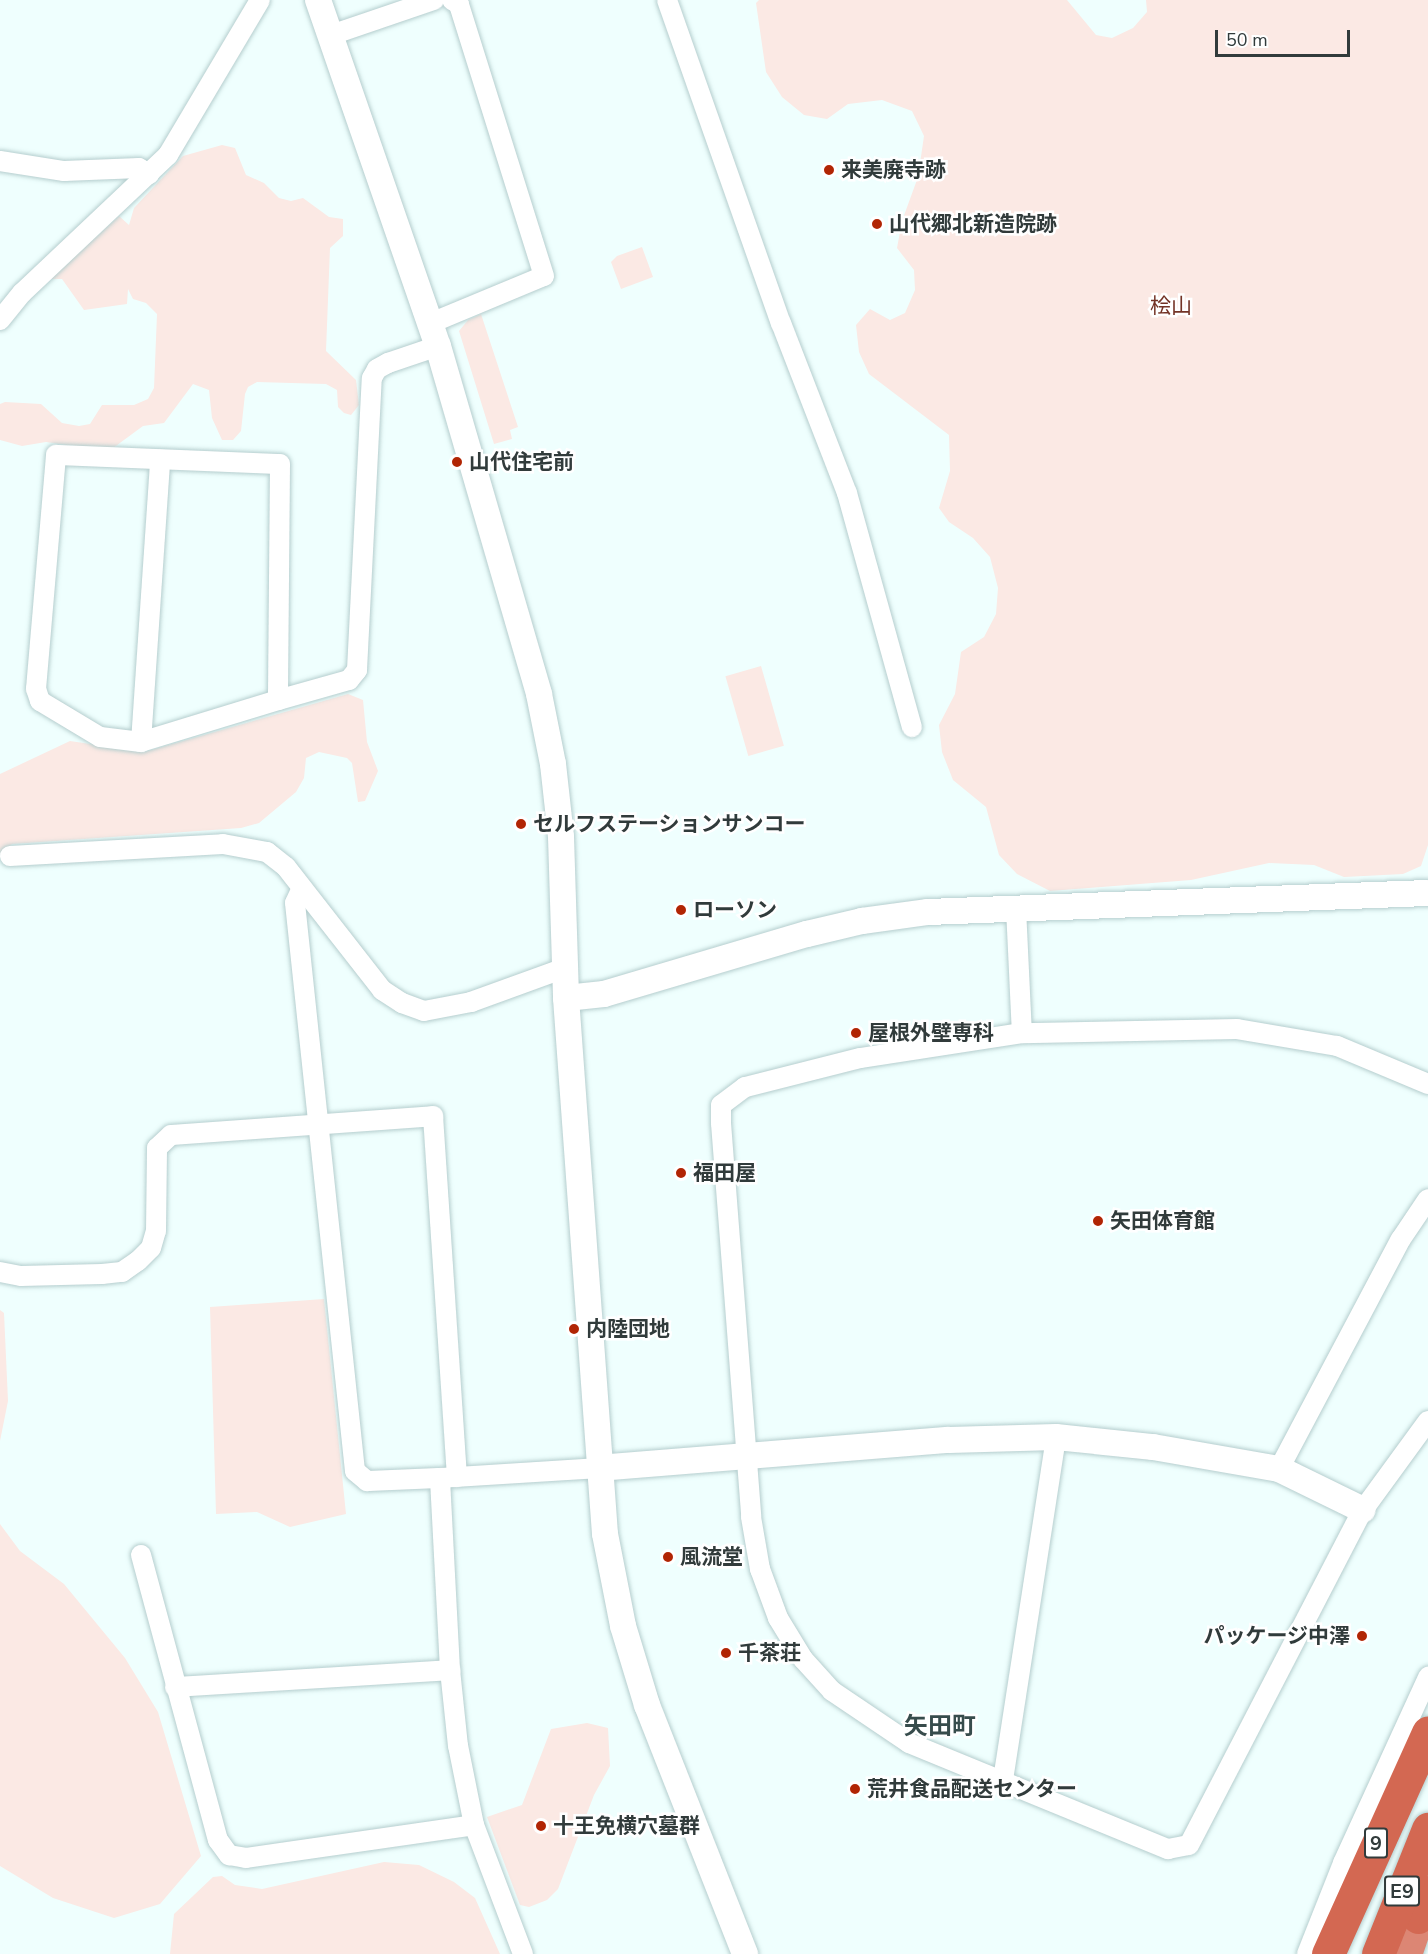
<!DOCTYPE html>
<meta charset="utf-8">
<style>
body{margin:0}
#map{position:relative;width:1428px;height:1954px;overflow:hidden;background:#effffe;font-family:"Nunito Sans","Noto Sans JP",sans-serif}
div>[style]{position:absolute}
.green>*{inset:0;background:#fbe9e4;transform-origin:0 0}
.roads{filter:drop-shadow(0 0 2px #b5cece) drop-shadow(0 0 2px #b5cece)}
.minor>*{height:20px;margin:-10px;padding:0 10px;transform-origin:10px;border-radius:10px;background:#fff}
.tertiary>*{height:26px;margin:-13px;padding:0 13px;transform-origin:13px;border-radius:13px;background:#fff}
.trunk>*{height:33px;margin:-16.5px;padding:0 16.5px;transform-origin:16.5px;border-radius:16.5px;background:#dc8674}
.motorway>*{height:33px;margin:-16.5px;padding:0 16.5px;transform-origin:16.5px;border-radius:16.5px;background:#d36852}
.dots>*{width:16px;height:16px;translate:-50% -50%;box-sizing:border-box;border:3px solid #fff;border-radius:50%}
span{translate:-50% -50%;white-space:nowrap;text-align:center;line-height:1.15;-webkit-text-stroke:5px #fff;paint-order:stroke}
.shield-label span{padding:2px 4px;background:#fff;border:2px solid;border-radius:4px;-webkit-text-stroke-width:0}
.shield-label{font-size:20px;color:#313b3b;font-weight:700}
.poi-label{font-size:21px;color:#313b3b;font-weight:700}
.left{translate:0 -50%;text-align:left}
.right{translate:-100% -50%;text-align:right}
.park-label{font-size:21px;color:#733326}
.quarter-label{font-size:24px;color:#374c4c;font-weight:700}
.scale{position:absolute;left:1215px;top:30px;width:135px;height:27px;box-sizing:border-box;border:3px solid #313b3b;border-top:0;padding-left:8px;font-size:18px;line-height:21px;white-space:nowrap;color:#313b3b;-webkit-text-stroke:4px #fff;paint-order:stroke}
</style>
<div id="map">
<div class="green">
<i style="clip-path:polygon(759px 0,1067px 0,1096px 35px,1112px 38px,1133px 28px,1147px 12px,1146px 0,1428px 0,1428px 845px,1421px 866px,1403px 874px,1344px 877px,1314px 865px,1269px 863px,1191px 880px,1050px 891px,1017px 874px,999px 855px,986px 807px,953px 780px,942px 752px,939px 725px,955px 694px,961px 652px,984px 637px,996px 614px,998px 588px,990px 557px,973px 538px,949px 522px,939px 508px,950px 471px,949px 435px,869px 374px,859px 352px,856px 325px,870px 309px,890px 320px,905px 313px,915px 290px,914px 270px,897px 248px,902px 221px,918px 177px,924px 136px,912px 111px,882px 100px,848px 104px,827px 119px,804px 115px,782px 97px,766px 72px,756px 3px)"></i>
<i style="clip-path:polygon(222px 145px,235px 148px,246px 175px,264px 183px,279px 198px,291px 201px,303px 198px,329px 217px,343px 219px,343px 236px,330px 248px,326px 351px,356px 380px,359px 405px,351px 415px,344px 413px,338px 407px,337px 390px,326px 384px,257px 382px,248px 387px,245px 394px,241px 431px,233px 440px,222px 440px,212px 418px,209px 390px,193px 384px,164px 423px,143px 426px,109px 451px,46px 442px,22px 446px,0 440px,0 404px,5px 402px,41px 404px,62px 423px,79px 426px,90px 424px,102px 405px,134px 405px,148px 399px,154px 388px,157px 314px,146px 303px,133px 299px,128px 289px,127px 304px,84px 310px,62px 279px,50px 279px,119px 216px,129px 225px,134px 208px,183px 156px)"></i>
<i style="clip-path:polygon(642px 247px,653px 277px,621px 289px,611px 262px,617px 256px)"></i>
<i style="clip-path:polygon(481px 314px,518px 427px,510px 430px,512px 439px,494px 444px,459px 331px,468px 320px)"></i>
<i style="left:761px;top:666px;width:83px;height:37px;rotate:74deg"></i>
<i style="clip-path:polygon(348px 694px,363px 700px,367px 742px,378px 771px,365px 801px,358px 802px,352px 763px,347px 758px,319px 752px,306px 758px,304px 778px,296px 792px,259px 823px,241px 828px,12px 844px,0 854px,0 774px,70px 741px,144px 752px)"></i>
<i style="clip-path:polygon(324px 1299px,346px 1514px,290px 1527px,257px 1512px,216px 1514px,210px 1307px)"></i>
<i style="clip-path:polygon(0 1310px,4px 1313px,8px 1401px,0 1441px)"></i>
<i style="clip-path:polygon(0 1524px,20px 1551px,64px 1584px,125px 1658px,158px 1712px,201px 1856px,160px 1904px,114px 1918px,53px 1898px,0 1866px)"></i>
<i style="clip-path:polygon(587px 1723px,608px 1728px,610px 1766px,594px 1795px,558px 1889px,547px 1900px,529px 1907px,520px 1905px,487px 1817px,522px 1805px,551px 1729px)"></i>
<i style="clip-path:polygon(384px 1862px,419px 1865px,454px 1882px,475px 1898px,500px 1954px,170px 1954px,174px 1914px,213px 1877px,222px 1876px,235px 1885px,262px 1889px)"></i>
</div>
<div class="roads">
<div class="minor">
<i style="left:667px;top:0;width:343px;rotate:70.6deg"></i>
<i style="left:781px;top:323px;width:182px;rotate:68.8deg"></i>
<i style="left:847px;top:493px;width:243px;rotate:74.5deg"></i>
<i style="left:331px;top:35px;width:109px;rotate:-18.8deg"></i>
<i style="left:0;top:161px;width:65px;rotate:8.9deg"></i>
<i style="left:64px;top:171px;width:75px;rotate:-2.3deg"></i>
<i style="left:139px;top:168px;width:12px;rotate:31deg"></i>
<i style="left:0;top:320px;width:35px;rotate:-51deg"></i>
<i style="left:22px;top:293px;width:201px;rotate:-43.4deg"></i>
<i style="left:168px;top:155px;width:180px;rotate:-59.3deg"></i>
<i style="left:431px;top:323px;width:122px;rotate:-22.6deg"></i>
<i style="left:544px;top:276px;width:285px;rotate:-107.4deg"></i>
<i style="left:459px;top:4px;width:8px;rotate:-150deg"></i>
<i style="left:278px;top:700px;width:74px;rotate:-15.7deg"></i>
<i style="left:349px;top:680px;width:13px;rotate:-51deg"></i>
<i style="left:357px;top:670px;width:292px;rotate:-87.1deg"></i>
<i style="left:372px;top:378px;width:10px;rotate:-61deg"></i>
<i style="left:377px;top:369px;width:13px;rotate:-29deg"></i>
<i style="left:388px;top:363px;width:53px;rotate:-18.8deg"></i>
<i style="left:141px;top:742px;width:41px;rotate:-173deg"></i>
<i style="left:100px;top:737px;width:70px;rotate:-149deg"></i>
<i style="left:40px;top:701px;width:13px;rotate:-108deg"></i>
<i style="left:36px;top:689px;width:235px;rotate:-85.1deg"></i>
<i style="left:56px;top:455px;width:224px;rotate:2.3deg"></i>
<i style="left:280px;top:464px;width:236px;rotate:90.5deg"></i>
<i style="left:278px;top:700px;width:143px;rotate:163deg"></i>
<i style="left:141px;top:742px;width:283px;rotate:-86.1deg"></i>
<i style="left:10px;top:856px;width:213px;rotate:-3.2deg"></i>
<i style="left:223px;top:844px;width:45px;rotate:10.3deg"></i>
<i style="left:267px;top:852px;width:24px;rotate:38deg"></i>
<i style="left:286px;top:867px;width:156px;rotate:52deg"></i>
<i style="left:382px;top:990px;width:24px;rotate:33deg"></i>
<i style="left:402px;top:1003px;width:23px;rotate:20deg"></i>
<i style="left:424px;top:1011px;width:48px;rotate:-10.8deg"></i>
<i style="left:471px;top:1002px;width:100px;rotate:-19.9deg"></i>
<i style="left:301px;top:890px;width:14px;rotate:115deg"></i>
<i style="left:295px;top:903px;width:571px;rotate:83.97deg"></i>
<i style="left:355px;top:1471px;width:16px;rotate:40deg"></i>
<i style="left:367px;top:1481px;width:73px;rotate:-2.4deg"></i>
<i style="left:1016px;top:908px;width:125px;rotate:87.3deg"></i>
<i style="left:1428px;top:1084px;width:99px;rotate:-157.3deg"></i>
<i style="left:1337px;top:1046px;width:101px;rotate:-170.4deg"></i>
<i style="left:1237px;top:1029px;width:215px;rotate:178.9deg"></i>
<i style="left:1022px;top:1033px;width:164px;rotate:171.2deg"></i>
<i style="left:860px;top:1058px;width:119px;rotate:165.8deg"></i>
<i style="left:745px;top:1087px;width:30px;rotate:143deg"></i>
<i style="left:721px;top:1105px;width:18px;rotate:90deg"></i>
<i style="left:721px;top:1123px;width:395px;rotate:85.6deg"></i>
<i style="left:751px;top:1517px;width:53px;rotate:80.2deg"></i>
<i style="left:760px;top:1569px;width:52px;rotate:69.8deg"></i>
<i style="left:778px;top:1618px;width:48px;rotate:58.6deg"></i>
<i style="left:803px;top:1659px;width:43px;rotate:47.8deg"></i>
<i style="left:832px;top:1691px;width:93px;rotate:34deg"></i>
<i style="left:909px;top:1743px;width:280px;rotate:22.3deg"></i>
<i style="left:1168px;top:1849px;width:21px;rotate:-11deg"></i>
<i style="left:1189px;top:1845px;width:377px;rotate:-62.6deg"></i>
<i style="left:1363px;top:1510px;width:110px;rotate:-53.9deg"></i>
<i style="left:0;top:1272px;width:21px;rotate:11deg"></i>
<i style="left:21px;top:1276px;width:81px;rotate:-1.4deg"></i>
<i style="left:102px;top:1274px;width:20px;rotate:-6deg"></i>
<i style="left:122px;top:1272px;width:19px;rotate:-35deg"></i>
<i style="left:138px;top:1261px;width:18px;rotate:-45deg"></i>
<i style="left:151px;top:1248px;width:18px;rotate:-74deg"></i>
<i style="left:156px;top:1231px;width:83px;rotate:-89.3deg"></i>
<i style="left:157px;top:1148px;width:19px;rotate:-43deg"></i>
<i style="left:171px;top:1135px;width:263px;rotate:-4.1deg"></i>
<i style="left:433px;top:1116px;width:362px;rotate:86.2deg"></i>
<i style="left:1279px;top:1469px;width:260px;rotate:-62.1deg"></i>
<i style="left:1401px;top:1239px;width:48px;rotate:-56deg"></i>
<i style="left:141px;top:1555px;width:295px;rotate:74.9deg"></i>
<i style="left:218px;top:1840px;width:19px;rotate:54deg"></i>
<i style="left:229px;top:1855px;width:17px;rotate:10deg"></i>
<i style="left:246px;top:1858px;width:230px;rotate:-8.2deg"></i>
<i style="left:175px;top:1687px;width:276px;rotate:-3.5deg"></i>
<i style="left:1003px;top:1780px;width:347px;rotate:-81.2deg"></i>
<i style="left:523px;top:1954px;width:138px;rotate:-110.8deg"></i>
<i style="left:474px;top:1825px;width:81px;rotate:-101.4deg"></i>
<i style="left:458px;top:1746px;width:76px;rotate:-96deg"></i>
<i style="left:450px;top:1670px;width:192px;rotate:-93deg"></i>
<i style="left:440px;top:1478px;width:158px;rotate:-3.6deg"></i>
<i style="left:1307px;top:1954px;width:98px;rotate:-68.4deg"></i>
<i style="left:1343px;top:1863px;width:205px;rotate:-65.4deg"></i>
</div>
<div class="tertiary">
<i style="left:318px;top:0;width:366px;rotate:70.9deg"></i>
<i style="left:438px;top:346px;width:362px;rotate:73.8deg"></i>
<i style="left:539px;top:694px;width:71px;rotate:78.7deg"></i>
<i style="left:553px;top:764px;width:73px;rotate:83.7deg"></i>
<i style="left:561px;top:837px;width:161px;rotate:88.2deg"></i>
<i style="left:566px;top:998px;width:537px;rotate:85.84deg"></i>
<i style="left:605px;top:1534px;width:94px;rotate:78.9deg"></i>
<i style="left:623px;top:1626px;width:83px;rotate:73.1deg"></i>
<i style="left:647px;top:1705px;width:268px;rotate:68.5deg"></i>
<i style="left:566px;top:998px;width:38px;rotate:-6deg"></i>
<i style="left:604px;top:994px;width:212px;rotate:-16.5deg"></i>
<i style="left:807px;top:934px;width:57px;rotate:-13.3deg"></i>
<i style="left:862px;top:921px;width:67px;rotate:-7.8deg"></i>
<i style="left:928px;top:912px;width:500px;rotate:-2.18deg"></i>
<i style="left:598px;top:1468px;width:352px;rotate:-4.6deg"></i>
<i style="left:949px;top:1440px;width:107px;rotate:-1.6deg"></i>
<i style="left:1056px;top:1437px;width:98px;rotate:5.9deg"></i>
<i style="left:1153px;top:1447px;width:128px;rotate:9.9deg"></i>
<i style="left:1279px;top:1469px;width:93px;rotate:26deg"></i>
</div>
<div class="trunk">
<i style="left:1405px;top:1954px;width:39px;rotate:-71deg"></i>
</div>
<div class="motorway">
<i style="left:1418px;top:1917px;width:27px;rotate:-68deg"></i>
<i style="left:1328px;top:1954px;width:243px;rotate:-65.7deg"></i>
<i style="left:1378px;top:1954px;width:135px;rotate:-68.2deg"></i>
</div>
</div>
<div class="dots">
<i style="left:829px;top:170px;background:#b12504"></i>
<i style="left:877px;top:224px;background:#b12504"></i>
<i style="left:457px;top:462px;background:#b12504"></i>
<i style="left:521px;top:824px;background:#b12504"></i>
<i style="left:681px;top:910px;background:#b12504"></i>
<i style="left:856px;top:1033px;background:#b12504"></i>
<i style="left:681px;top:1173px;background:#b12504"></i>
<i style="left:1098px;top:1221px;background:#b12504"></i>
<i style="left:574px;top:1329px;background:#b12504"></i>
<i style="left:668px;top:1557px;background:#b12504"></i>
<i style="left:1362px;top:1636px;background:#b12504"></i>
<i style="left:726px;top:1653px;background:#b12504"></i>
<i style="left:855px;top:1789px;background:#b12504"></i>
<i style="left:541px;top:1826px;background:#b12504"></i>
</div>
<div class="shield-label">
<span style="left:1376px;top:1843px">9</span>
<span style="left:1402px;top:1891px">E9</span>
</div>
<div class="poi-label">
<span class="left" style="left:841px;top:170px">来美廃寺跡</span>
<span class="left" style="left:889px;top:224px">山代郷北新造院跡</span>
<span class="left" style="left:469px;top:462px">山代住宅前</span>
<span class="left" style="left:533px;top:824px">セルフステーションサンコー</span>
<span class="left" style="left:693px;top:910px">ローソン</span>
<span class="left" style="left:868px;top:1033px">屋根外壁専科</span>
<span class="left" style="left:693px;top:1173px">福田屋</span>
<span class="left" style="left:1110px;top:1221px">矢田体育館</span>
<span class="left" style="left:586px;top:1329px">内陸団地</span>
<span class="left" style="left:680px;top:1557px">風流堂</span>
<span class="right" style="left:1350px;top:1636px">パッケージ中澤</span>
<span class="left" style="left:738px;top:1653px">千茶荘</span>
<span class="left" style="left:867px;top:1789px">荒井食品配送センター</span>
<span class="left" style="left:553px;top:1826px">十王免横穴墓群</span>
</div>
<div class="park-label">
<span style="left:1171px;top:306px">桧山</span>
</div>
<div class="quarter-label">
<span style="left:940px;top:1727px">矢田町</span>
</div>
<div class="scale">50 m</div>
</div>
